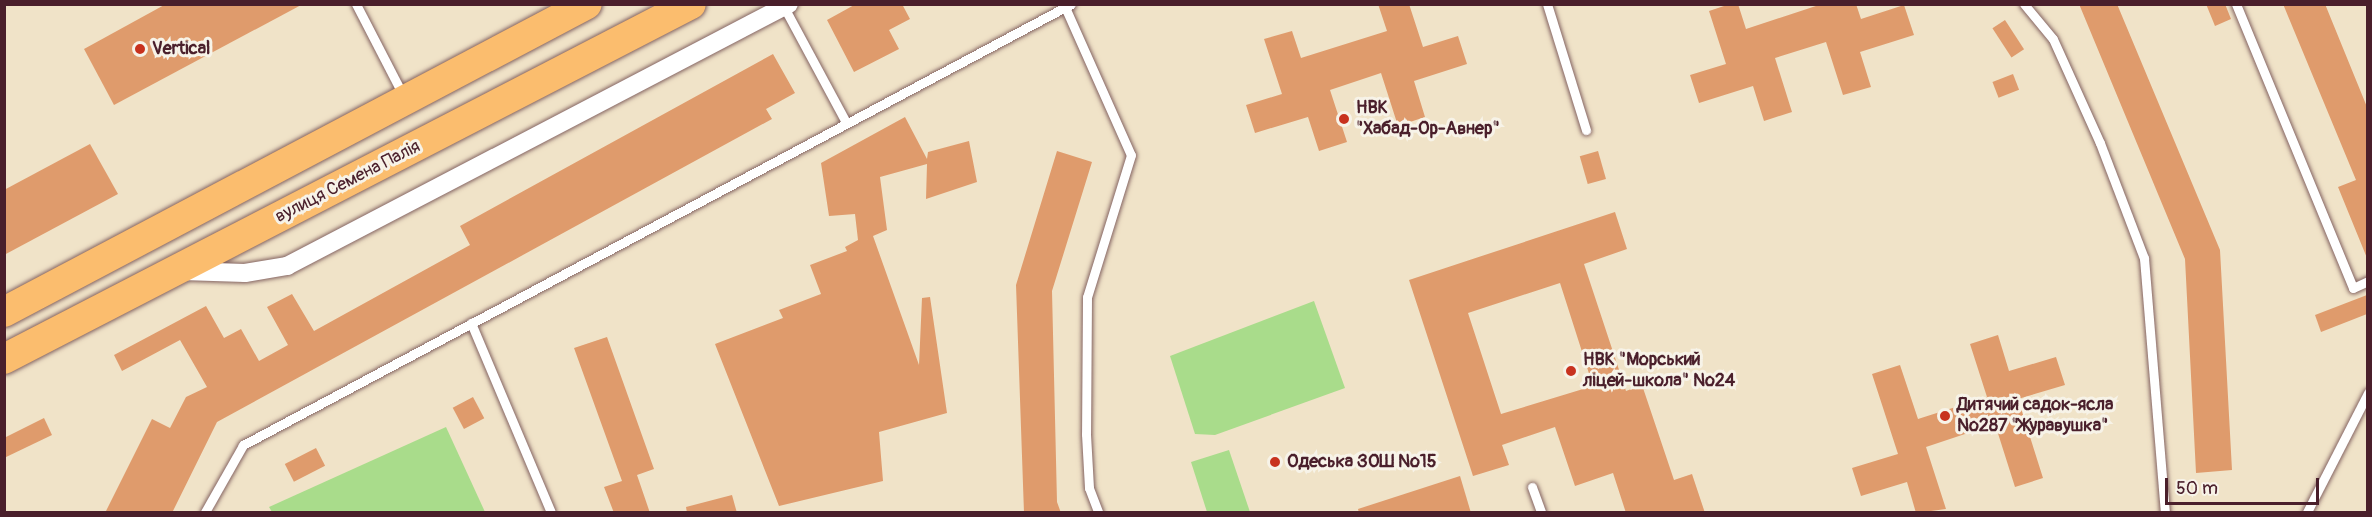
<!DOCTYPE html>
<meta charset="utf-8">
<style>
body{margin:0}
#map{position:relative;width:2372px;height:517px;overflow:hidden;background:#f0e3c8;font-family:Pangolin,sans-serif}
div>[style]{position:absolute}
.green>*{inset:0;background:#a9dc8b}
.building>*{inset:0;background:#df9b6c;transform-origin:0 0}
.roads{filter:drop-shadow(0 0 2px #846462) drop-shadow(0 0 2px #846462)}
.lane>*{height:9px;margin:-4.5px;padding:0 4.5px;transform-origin:4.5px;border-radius:4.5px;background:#fff}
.street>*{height:18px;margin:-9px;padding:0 9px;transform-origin:9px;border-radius:9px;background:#fff}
.primary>*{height:30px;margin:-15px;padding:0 15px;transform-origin:15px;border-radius:15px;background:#fbbd6e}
.dots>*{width:16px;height:16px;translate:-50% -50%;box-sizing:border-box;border:3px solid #f7f3e8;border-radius:50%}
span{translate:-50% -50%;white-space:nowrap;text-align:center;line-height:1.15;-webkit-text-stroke:6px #f7f3e8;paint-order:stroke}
.poi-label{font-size:18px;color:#4a1f2b;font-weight:700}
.left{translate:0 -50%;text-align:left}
.street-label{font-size:18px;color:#4a1f2b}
.frame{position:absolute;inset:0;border:6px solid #4a1f2b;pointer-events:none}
.scale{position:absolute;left:2165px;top:478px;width:154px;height:27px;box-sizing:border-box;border:3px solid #4a1f2b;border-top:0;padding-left:8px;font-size:18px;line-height:21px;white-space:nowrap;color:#4a1f2b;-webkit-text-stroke:4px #f7f3e8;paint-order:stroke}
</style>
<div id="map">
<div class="green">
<i style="clip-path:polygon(1314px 301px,1345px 388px,1215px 435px,1195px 434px,1170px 356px)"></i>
<i style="clip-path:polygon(446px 427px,485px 512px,272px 512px,269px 507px)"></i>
<i style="clip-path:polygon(1229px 450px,1250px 512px,1207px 512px,1191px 462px)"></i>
</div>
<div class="building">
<i style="clip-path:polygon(166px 4px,303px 4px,114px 105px,84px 49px)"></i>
<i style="clip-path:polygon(856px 4px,902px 4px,910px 19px,889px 30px,899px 49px,854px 72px,827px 20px)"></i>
<i style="clip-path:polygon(1378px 4px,1409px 4px,1423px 47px,1458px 36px,1467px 64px,1414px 81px,1425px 117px,1398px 126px,1381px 73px,1330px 90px,1347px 142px,1319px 151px,1308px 117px,1255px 133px,1246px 105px,1282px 94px,1264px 39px,1292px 31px,1301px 58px,1387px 31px)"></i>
<i style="clip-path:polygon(1730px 4px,1738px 4px,1746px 29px,1822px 4px,1856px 4px,1861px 19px,1904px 5px,1914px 35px,1860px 52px,1871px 87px,1843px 95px,1826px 42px,1775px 58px,1792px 112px,1764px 121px,1753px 86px,1699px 103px,1690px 75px,1726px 64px,1709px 11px)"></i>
<i style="clip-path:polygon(2079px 4px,2117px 4px,2220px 250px,2232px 470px,2196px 473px,2185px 259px)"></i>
<i style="clip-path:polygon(2206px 4px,2225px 4px,2231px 19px,2215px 26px)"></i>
<i style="clip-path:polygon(2283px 4px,2325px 4px,2367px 107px,2367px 258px,2338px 187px,2356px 180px)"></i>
<i style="left:2005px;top:20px;width:35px;height:15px;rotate:57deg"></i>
<i style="clip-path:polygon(773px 54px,795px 93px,766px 109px,772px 119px,217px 422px,172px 513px,105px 513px,152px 419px,170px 428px,186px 397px,207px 387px,180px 340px,122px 371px,114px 355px,206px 306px,224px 338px,241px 329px,259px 361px,288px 345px,267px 307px,292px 294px,314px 331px,470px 245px,460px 226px)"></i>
<i style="left:2013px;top:74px;width:17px;height:22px;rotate:69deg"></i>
<i style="clip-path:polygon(905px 117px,927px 159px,928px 152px,969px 141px,977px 182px,926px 199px,927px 164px,880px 177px,887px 230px,873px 236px,919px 365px,922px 298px,930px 297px,947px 413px,879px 432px,883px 481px,779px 506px,715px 344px,783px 318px,779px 310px,821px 294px,810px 265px,847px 251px,845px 247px,858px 240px,855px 214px,829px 216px,821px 163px)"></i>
<i style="clip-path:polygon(90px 144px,118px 194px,4px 255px,4px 190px)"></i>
<i style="clip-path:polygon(1057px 151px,1092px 162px,1052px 291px,1057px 502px,1061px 513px,1024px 513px,1016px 285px)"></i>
<i style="left:1598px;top:151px;width:29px;height:19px;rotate:74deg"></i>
<i style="clip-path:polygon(evenodd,1615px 212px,1627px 249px,1584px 264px,1626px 391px,1642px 385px,1674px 480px,1692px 474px,1705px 513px,1626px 513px,1613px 473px,1575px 486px,1555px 427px,1502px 445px,1509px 465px,1473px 476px,1409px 280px,1615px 212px,1560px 283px,1593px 386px,1501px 414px,1468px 313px,1560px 283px)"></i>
<i style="clip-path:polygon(2367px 295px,2367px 314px,2321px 332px,2315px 315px)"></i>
<i style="clip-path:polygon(1998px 335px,2009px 371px,2056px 357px,2065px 385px,2018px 399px,2043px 478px,2015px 487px,1995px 424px,1926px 447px,1946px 509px,1916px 513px,1907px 482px,1861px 496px,1852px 468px,1898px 454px,1872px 374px,1900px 365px,1918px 419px,1987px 397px,1970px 344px)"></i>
<i style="clip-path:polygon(607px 337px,654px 469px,637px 475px,650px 513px,614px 513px,604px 487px,622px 481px,574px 348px)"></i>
<i style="left:473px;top:397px;width:24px;height:23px;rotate:62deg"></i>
<i style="clip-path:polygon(44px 418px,52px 435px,4px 458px,4px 438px)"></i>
<i style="left:316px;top:448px;width:20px;height:35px;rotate:63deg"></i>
<i style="clip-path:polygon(1460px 476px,1471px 513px,1359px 513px,1358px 509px)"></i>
<i style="clip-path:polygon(732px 495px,737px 513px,687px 513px,686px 507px)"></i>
</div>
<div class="roads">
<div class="lane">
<i style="left:356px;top:4px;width:105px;rotate:62.7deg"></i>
<i style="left:1547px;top:4px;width:132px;rotate:72.8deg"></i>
<i style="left:2024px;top:4px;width:45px;rotate:50.4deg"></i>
<i style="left:2053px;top:39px;width:114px;rotate:65.7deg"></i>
<i style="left:2100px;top:143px;width:123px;rotate:69.1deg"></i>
<i style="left:2144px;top:258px;width:255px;rotate:85.3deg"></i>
<i style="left:2236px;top:4px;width:307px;rotate:67.6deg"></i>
<i style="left:2353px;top:288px;width:17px;rotate:-25deg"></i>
<i style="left:784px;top:7px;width:131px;rotate:61.7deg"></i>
<i style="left:1065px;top:7px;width:162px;rotate:66deg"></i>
<i style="left:1131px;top:155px;width:149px;rotate:107.2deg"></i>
<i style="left:1087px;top:297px;width:137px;rotate:90.4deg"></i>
<i style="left:1086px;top:434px;width:54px;rotate:86.8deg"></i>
<i style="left:1089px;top:488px;width:26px;rotate:69deg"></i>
<i style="left:471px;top:323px;width:205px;rotate:67.1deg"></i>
<i style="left:1532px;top:487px;width:27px;rotate:70deg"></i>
<i style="left:205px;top:512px;width:77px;rotate:-60.4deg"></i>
<i style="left:243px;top:445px;width:938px;rotate:-28.04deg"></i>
<i style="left:2307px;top:512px;width:134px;rotate:-62.9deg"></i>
</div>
<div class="street">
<i style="left:182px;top:271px;width:63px;rotate:1.8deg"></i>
<i style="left:245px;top:273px;width:43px;rotate:-9.5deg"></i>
<i style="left:287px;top:266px;width:566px;rotate:-27.56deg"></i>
</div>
<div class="primary">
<i style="left:4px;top:312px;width:659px;rotate:-27.85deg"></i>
<i style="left:4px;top:359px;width:773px;rotate:-27.33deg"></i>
</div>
</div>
<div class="dots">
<i style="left:140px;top:49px;background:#c8321e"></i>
<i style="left:1344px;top:119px;background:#c8321e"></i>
<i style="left:1571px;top:371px;background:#c8321e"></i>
<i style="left:1945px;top:416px;background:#c8321e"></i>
<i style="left:1275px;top:462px;background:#c8321e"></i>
</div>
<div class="poi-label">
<span class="left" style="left:152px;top:49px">Vertical</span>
<span class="left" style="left:1356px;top:119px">НВК<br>"Хабад-Ор-Авнер"</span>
<span class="left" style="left:1583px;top:371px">НВК "Морський<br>ліцей-школа" №24</span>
<span class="left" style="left:1957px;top:416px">Дитячий садок-ясла<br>№287 "Журавушка"</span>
<span class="left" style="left:1287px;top:462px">Одеська ЗОШ №15</span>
</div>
<div class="street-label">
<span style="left:348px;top:182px;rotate:-27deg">вулиця Семена Палія</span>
</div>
<div class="frame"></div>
<div class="scale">50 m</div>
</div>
